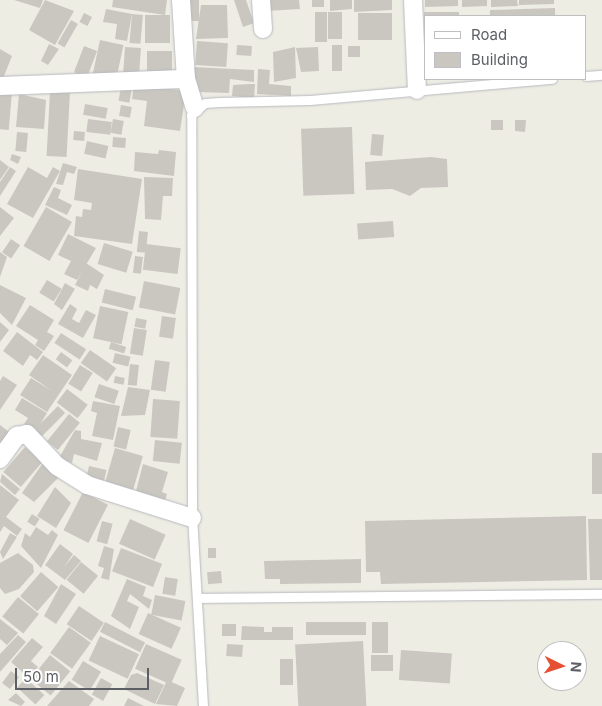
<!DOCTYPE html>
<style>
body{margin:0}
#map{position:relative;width:602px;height:706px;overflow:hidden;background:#eeede4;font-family:Inter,sans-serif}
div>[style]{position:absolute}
.building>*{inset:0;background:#cac7c1;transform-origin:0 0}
.roads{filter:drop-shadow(0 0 1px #b7b9be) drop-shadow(0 0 1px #b7b9be)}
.lane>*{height:9px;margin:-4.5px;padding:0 4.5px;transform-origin:4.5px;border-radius:4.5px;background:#fff}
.street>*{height:18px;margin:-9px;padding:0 9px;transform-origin:9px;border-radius:9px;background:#fff}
span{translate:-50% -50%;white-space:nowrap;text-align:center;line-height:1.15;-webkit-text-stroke:4.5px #fff;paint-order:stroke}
.legend{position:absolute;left:424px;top:15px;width:162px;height:65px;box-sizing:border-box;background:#fff;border:1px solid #bebfc1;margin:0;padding:6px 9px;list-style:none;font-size:15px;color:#5c5f64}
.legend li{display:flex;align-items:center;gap:10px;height:25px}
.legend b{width:25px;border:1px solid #bebfc1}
.north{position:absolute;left:537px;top:641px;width:50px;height:50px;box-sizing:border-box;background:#fff;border:1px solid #bebfc1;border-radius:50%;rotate:94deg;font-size:14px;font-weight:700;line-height:20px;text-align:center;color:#5c5f64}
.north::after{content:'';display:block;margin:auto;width:18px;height:22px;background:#e64f33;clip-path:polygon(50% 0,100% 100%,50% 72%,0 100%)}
.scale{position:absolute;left:15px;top:668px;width:134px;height:22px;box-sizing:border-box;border:2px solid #5c5f64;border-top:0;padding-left:6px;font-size:15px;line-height:18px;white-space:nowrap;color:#5c5f64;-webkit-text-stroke:4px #fff;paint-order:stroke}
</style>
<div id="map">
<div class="building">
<i style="clip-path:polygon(14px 0,43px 0,40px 8px)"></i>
<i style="clip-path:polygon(45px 0,74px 11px,55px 45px,29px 30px)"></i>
<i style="clip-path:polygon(113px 0,167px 0,165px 15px,112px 7px)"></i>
<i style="left:187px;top:0;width:12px;height:21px"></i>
<i style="clip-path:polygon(234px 0,246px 0,254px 23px,243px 27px)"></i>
<i style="clip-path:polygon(266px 0,299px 0,300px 9px,266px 11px)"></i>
<i style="left:312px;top:0;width:12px;height:7px"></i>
<i style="clip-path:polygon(330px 0,352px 0,352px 9px,330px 11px)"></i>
<i style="clip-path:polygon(354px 0,392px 0,392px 10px,354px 12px)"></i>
<i style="clip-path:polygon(425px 0,458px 0,458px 6px,425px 7px)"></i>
<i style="clip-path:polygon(462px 0,487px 0,487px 6px,462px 7px)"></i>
<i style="clip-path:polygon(491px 0,517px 0,518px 6px,491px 7px)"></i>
<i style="clip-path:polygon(519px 0,554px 0,554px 4px,519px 5px)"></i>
<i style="clip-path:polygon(201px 5px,227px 5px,228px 38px,196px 39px)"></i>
<i style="clip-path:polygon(555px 8px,555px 16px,490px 16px,490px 10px)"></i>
<i style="clip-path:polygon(106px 9px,132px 14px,127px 41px,115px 39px,117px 24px,103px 22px)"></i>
<i style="left:315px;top:12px;width:12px;height:30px"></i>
<i style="left:328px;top:12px;width:14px;height:27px"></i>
<i style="left:424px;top:12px;width:35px;height:4px"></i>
<i style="left:84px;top:13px;width:9px;height:10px;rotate:27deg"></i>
<i style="left:358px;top:13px;width:34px;height:27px"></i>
<i style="left:132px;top:14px;width:11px;height:29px;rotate:5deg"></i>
<i style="left:145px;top:15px;width:25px;height:28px"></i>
<i style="left:71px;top:20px;width:8px;height:27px;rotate:30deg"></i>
<i style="left:100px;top:40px;width:24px;height:36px;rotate:12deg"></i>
<i style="left:197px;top:41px;width:31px;height:24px;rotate:4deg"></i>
<i style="clip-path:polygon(49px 44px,59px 49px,48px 65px,41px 61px)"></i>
<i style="left:237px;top:45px;width:15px;height:10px;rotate:4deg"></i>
<i style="left:332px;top:45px;width:10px;height:26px"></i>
<i style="left:84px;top:46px;width:14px;height:28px;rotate:21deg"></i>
<i style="left:360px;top:46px;width:11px;height:12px;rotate:90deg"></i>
<i style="left:125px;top:47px;width:16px;height:27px;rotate:4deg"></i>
<i style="clip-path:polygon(295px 47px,296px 78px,274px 82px,273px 52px)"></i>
<i style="clip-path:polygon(318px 47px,319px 71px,301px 72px,296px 48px)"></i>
<i style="clip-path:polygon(0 49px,12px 56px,2px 81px,0 81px)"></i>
<i style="left:147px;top:51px;width:25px;height:25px"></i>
<i style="clip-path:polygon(193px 67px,254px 70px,254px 82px,230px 79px,229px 93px,197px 92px)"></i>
<i style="clip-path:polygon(258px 69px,270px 70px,269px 84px,291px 86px,291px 96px,257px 94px)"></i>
<i style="clip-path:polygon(134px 84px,186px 91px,180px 131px,144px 126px,147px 101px,132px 99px)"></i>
<i style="clip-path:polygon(250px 84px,255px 84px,254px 98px,232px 96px,233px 85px)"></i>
<i style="left:121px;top:87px;width:11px;height:14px;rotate:10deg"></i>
<i style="left:50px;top:91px;width:20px;height:65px;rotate:3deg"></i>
<i style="left:0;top:92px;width:12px;height:37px;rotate:5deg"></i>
<i style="clip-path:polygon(19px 94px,46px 100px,44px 129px,16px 127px)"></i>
<i style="left:85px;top:104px;width:23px;height:11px;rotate:10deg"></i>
<i style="left:121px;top:105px;width:11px;height:11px;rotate:10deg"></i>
<i style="left:88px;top:119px;width:24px;height:13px;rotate:7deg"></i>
<i style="left:113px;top:119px;width:11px;height:14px;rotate:10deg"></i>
<i style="left:503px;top:120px;width:10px;height:12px;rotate:90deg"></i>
<i style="clip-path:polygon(515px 120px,526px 120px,525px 132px,515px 131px)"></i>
<i style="left:352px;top:127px;width:67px;height:51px;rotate:88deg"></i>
<i style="left:74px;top:131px;width:11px;height:9px;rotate:5deg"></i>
<i style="left:17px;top:132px;width:11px;height:19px;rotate:5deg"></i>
<i style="left:372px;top:134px;width:12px;height:21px;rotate:5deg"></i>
<i style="left:113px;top:137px;width:13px;height:10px;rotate:4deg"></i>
<i style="left:87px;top:141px;width:22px;height:13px;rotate:13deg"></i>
<i style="clip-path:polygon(159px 150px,176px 152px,174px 176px,134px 171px,135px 152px,158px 154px)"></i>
<i style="clip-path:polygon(12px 154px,21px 157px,18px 164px,10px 160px)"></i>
<i style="clip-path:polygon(431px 157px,447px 159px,448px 187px,421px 188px,410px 196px,392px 189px,366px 190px,365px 162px)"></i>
<i style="clip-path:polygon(0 160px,9px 167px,0 180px)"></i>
<i style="clip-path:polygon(63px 163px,77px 167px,74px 174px,67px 172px,63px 185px,56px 184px)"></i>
<i style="clip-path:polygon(10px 167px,16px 171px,0 196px,0 182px)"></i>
<i style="clip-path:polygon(28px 167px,47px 178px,53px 167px,60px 171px,33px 218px,7px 204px)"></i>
<i style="clip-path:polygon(78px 169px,142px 179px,132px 244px,74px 236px,76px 216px,82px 217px,83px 209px,91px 210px,92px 203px,74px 200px)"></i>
<i style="clip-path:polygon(144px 177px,173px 178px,172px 196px,163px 196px,161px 220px,145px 219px)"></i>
<i style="clip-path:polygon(54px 187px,61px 190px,58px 198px,72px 205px,67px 215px,45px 205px)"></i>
<i style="clip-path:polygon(0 207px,14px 218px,0 236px)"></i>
<i style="left:46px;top:207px;width:30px;height:45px;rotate:30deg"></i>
<i style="left:393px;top:221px;width:16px;height:36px;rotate:86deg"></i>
<i style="left:139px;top:231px;width:9px;height:21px;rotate:6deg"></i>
<i style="clip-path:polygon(68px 234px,96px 248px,77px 280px,64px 274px,71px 261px,58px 255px)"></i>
<i style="left:11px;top:239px;width:11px;height:16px;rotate:34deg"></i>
<i style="left:104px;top:243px;width:30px;height:22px;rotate:17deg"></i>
<i style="left:146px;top:244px;width:35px;height:26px;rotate:7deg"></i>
<i style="clip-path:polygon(0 252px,7px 257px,0 277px)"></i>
<i style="left:135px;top:256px;width:8px;height:17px;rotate:7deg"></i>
<i style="clip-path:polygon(86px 263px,104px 275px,97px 289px,90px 285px,88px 291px,75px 285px)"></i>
<i style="left:47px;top:280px;width:17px;height:15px;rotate:31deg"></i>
<i style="left:144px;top:281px;width:37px;height:27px;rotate:11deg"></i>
<i style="clip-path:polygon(65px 283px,75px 289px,62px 310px,54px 304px)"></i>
<i style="clip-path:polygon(0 285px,26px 298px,12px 325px,0 313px)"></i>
<i style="left:105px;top:289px;width:32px;height:14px;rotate:14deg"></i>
<i style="clip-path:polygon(70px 304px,77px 309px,72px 319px,79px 323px,86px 310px,96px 315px,83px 338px,58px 324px)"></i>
<i style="clip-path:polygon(30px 305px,54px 320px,47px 332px,54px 336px,44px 351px,35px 345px,38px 340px,16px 326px)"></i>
<i style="left:100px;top:306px;width:29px;height:33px;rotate:12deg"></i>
<i style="left:162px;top:316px;width:14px;height:21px;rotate:8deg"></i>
<i style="left:136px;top:318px;width:11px;height:9px;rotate:10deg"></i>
<i style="clip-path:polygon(0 322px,9px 330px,0 342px)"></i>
<i style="left:134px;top:328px;width:13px;height:26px;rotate:9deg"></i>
<i style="clip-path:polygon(17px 332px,43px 352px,37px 360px,30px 355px,23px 366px,3px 351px)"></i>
<i style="left:61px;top:333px;width:30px;height:12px;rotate:33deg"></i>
<i style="left:111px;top:342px;width:16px;height:7px;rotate:18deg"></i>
<i style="left:90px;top:350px;width:32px;height:16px;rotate:35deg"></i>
<i style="left:61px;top:352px;width:14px;height:9px;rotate:36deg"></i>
<i style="left:115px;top:353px;width:16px;height:10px;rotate:14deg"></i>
<i style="clip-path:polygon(43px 355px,72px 375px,47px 412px,20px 395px,31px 378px,52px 391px,29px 375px)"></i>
<i style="left:155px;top:360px;width:15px;height:30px;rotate:8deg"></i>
<i style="left:130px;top:364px;width:9px;height:21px;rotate:6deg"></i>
<i style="left:80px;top:365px;width:15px;height:22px;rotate:32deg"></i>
<i style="clip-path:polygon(3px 376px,17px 385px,0 410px,0 381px)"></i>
<i style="left:115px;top:376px;width:10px;height:7px;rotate:11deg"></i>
<i style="left:99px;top:384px;width:21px;height:14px;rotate:19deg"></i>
<i style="clip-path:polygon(128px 387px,150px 390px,145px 415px,121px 416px)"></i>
<i style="left:67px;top:389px;width:26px;height:17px;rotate:37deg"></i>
<i style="clip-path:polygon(22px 398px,47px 413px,36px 431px,24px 424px,28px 418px,15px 410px)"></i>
<i style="left:153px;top:399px;width:27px;height:38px;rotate:4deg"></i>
<i style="clip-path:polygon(93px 401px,120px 406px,113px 440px,92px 436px,97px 413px,91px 411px)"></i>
<i style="left:58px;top:406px;width:10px;height:37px;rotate:45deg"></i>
<i style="left:69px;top:414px;width:14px;height:35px;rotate:39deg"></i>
<i style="clip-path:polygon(0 425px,13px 435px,0 451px)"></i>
<i style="left:118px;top:427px;width:13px;height:20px;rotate:13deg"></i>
<i style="clip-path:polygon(75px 430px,81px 431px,81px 439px,102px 443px,97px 461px,74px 454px,72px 463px,59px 458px)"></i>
<i style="left:155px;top:440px;width:27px;height:21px;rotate:6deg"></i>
<i style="left:25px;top:447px;width:23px;height:33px;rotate:41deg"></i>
<i style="left:115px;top:448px;width:29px;height:37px;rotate:16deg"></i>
<i style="left:592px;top:453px;width:10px;height:41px"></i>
<i style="clip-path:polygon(45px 460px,61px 475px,34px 502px,22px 493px)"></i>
<i style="clip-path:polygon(143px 464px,168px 472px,162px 492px,167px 494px,164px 504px,135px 495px)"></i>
<i style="left:89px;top:466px;width:18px;height:14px;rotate:13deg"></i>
<i style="clip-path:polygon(2px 474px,20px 489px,15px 495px,0 482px)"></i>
<i style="clip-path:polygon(0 485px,19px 500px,6px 517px,22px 529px,17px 536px,4px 526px,0 532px)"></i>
<i style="clip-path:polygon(55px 487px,71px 503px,56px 528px,37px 516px)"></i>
<i style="left:83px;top:492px;width:28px;height:43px;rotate:27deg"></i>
<i style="left:32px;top:514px;width:9px;height:9px;rotate:32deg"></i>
<i style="clip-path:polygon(586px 516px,587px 580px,381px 584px,380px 572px,366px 572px,365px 521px)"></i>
<i style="left:130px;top:519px;width:39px;height:27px;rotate:24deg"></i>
<i style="clip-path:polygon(588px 519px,602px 519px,602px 580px,590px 580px)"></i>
<i style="left:102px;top:521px;width:11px;height:21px;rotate:15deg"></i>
<i style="clip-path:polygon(36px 527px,48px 535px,52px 530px,58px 535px,41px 568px,21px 546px,25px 533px,30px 537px)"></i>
<i style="clip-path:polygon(10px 533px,17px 537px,3px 559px,0 552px)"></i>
<i style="clip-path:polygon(60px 544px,73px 554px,64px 567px,74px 555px,81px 561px,65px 580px,45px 565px)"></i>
<i style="clip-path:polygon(104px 546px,114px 549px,109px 580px,101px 578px,104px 568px,98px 566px)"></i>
<i style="left:121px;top:548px;width:44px;height:25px;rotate:21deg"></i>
<i style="left:208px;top:548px;width:8px;height:10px"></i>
<i style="clip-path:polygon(18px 553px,33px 565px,34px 572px,19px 589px,5px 594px,0 588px,0 563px)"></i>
<i style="clip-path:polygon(361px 559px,361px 583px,280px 584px,280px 579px,265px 579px,264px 561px)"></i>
<i style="left:81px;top:562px;width:22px;height:23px;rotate:39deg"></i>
<i style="left:221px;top:571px;width:12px;height:14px;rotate:85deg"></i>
<i style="left:41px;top:572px;width:23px;height:32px;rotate:41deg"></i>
<i style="left:165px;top:577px;width:13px;height:17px;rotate:9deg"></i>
<i style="clip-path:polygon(127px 579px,146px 587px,143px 596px,152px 600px,149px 609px,130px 594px,127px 601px,139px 607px,130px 629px,111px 616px)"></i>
<i style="clip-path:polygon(61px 584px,76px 594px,56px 624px,44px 616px)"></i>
<i style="left:155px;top:595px;width:31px;height:20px;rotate:11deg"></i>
<i style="left:18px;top:597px;width:27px;height:25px;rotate:39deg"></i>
<i style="left:79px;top:606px;width:30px;height:22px;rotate:34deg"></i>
<i style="left:148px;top:613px;width:36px;height:23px;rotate:24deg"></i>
<i style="clip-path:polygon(0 619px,18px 633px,7px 645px,0 639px)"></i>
<i style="left:105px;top:622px;width:45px;height:11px;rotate:27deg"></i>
<i style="left:366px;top:622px;width:13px;height:60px;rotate:90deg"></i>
<i style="left:372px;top:622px;width:16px;height:31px"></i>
<i style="left:222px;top:624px;width:14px;height:12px"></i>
<i style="clip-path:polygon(242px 626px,264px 627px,264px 632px,272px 632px,272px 627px,293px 627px,293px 640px,241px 640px)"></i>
<i style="left:69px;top:627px;width:27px;height:32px;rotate:36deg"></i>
<i style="clip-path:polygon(18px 635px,26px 642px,0 672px,0 654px)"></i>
<i style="left:100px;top:636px;width:43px;height:27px;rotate:25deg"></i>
<i style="clip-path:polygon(32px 638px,43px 647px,31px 661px,38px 667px,29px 678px,11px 662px)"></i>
<i style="left:363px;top:641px;width:65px;height:68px;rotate:87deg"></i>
<i style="left:146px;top:644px;width:39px;height:27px;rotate:24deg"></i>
<i style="left:227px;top:644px;width:16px;height:12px;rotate:4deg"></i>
<i style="left:401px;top:650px;width:51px;height:30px;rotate:4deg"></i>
<i style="left:50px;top:655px;width:26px;height:31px;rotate:39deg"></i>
<i style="left:371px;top:655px;width:22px;height:16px"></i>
<i style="left:280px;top:659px;width:13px;height:26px"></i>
<i style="left:83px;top:661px;width:21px;height:22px;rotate:31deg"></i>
<i style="left:11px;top:671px;width:10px;height:15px;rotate:37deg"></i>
<i style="clip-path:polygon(137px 673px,164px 685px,155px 704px,124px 689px,131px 675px)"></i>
<i style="left:26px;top:678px;width:25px;height:13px;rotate:43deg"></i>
<i style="left:101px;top:678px;width:13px;height:19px;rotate:29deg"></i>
<i style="clip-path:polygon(167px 680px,185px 688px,177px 706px,156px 704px)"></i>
<i style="clip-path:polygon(69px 681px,94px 699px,89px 706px,47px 706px)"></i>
<i style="clip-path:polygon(16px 693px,25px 702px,21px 706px,8px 700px)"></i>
<i style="clip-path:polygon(128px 698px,144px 706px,124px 706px)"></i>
</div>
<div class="roads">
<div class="lane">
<i style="left:586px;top:76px;width:16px;rotate:-4deg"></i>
<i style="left:197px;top:598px;width:405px;rotate:-0.6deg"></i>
<i style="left:203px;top:706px;width:188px;rotate:-93.3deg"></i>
<i style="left:192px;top:518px;width:403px;rotate:-90.1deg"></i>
<i style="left:191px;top:115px;width:18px;rotate:-41deg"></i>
<i style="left:205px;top:103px;width:14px;rotate:-4deg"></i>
<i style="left:219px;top:102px;width:91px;rotate:-1.3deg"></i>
<i style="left:310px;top:100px;width:243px;rotate:-5deg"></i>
</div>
<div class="street">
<i style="left:181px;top:0;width:79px;rotate:86.4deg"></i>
<i style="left:186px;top:79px;width:30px;rotate:73deg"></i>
<i style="left:261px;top:0;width:29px;rotate:86deg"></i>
<i style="left:413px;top:0;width:90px;rotate:87.5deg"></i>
<i style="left:0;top:86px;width:186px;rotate:-2.2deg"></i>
<i style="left:0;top:459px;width:29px;rotate:-54deg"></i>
<i style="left:17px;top:436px;width:10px;rotate:-11deg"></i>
<i style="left:27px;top:434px;width:44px;rotate:46.8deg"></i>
<i style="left:57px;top:466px;width:36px;rotate:32deg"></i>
<i style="left:87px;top:485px;width:110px;rotate:17.4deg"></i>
</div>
</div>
<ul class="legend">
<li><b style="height:6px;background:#fff"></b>Road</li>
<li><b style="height:14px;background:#cac7c1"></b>Building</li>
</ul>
<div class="north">N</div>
<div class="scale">50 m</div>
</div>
